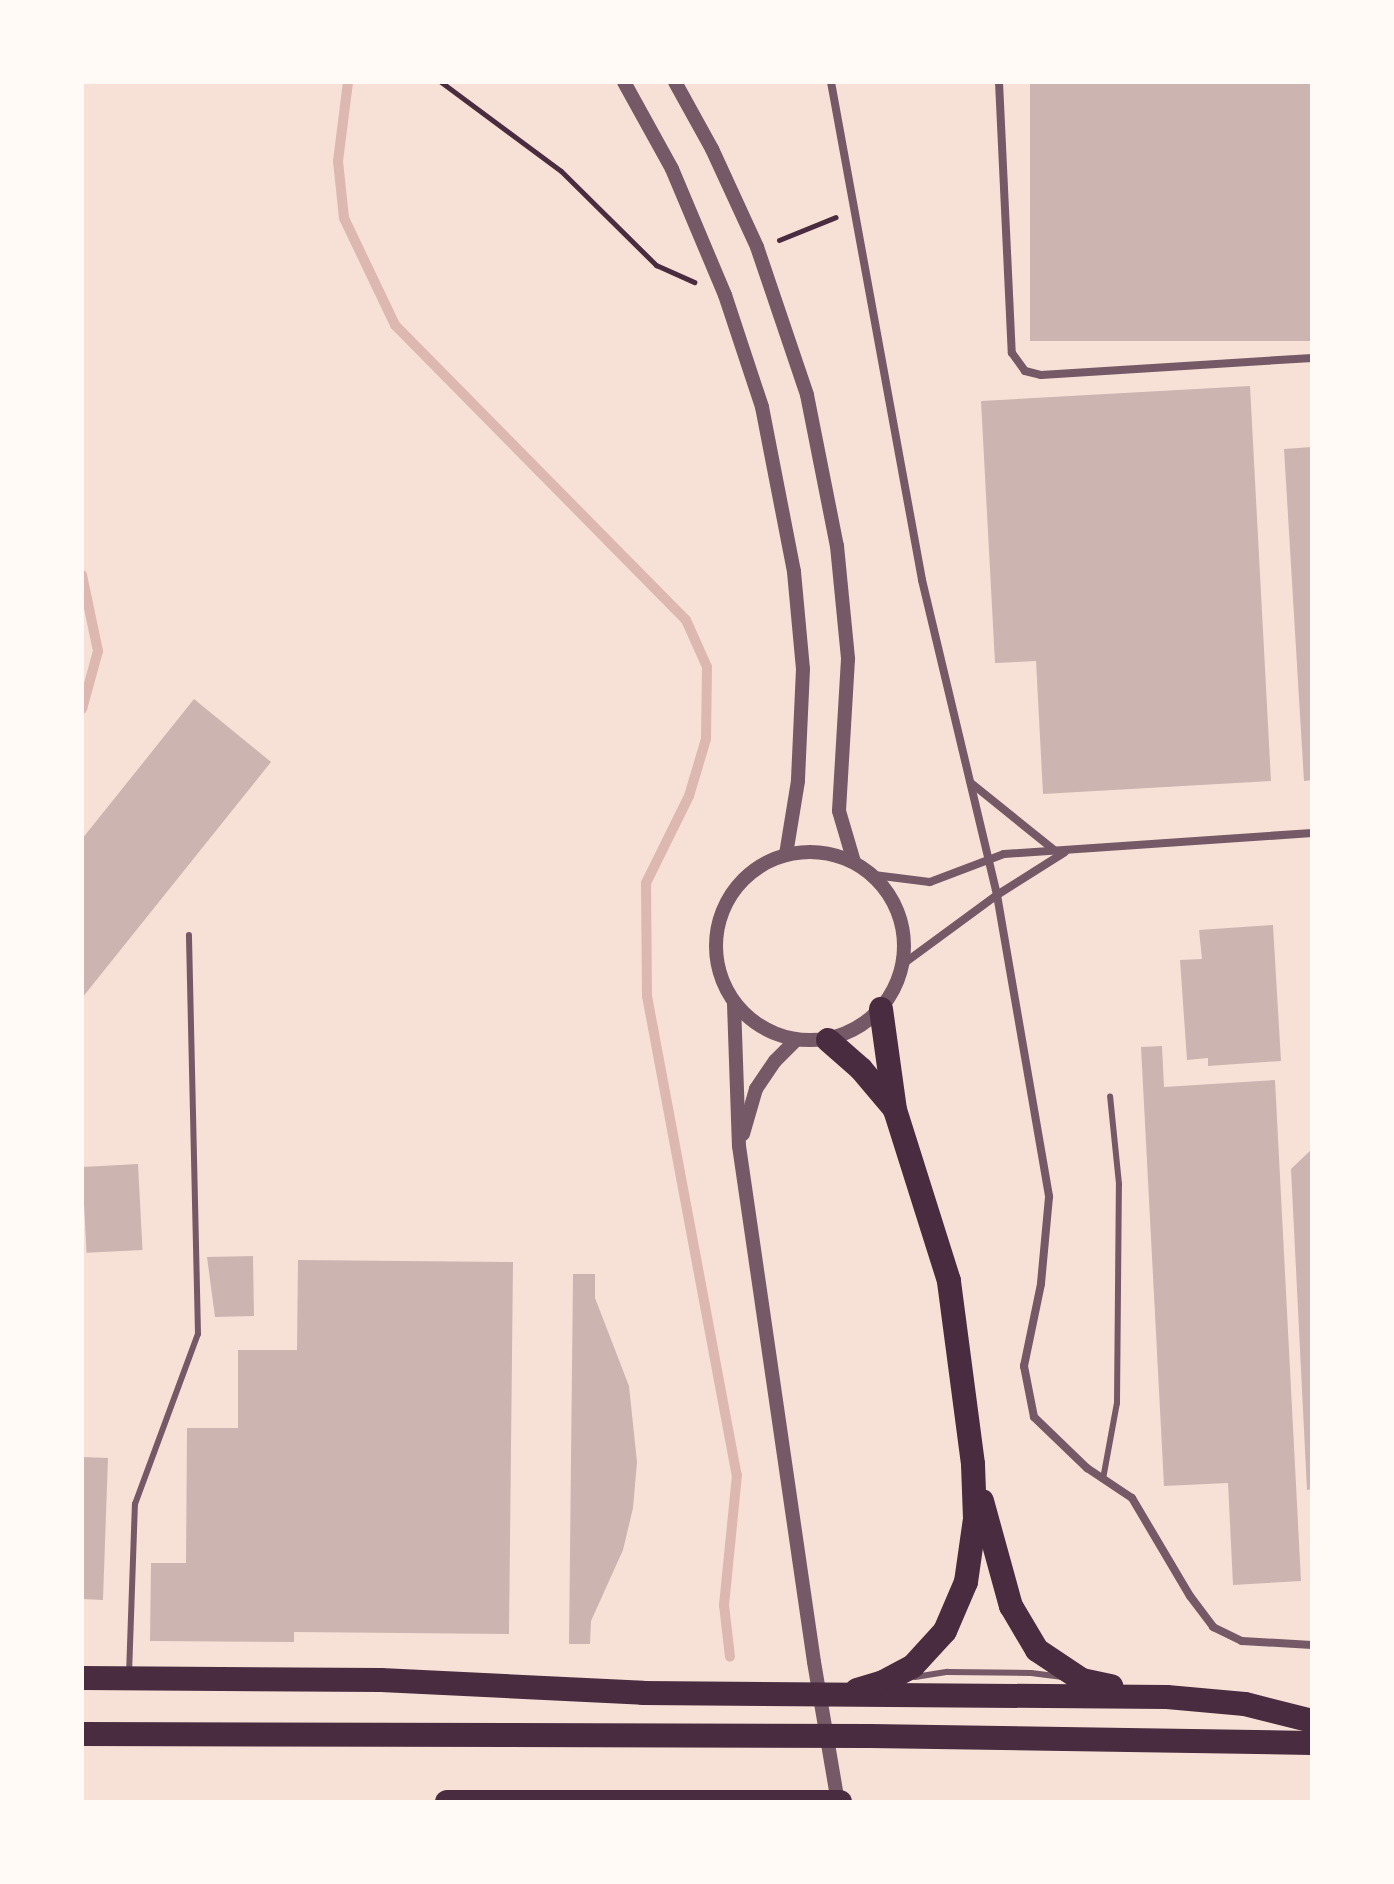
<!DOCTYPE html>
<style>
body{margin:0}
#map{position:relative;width:1394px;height:1884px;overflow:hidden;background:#f7e1d7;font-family:Rubik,sans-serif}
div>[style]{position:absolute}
.stream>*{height:10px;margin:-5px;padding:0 5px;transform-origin:5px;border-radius:5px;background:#dcb8b0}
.building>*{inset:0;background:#ccb4b1;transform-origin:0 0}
.path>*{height:5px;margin:-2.5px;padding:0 2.5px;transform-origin:2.5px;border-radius:2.5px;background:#4a2c40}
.service>*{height:6px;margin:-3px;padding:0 3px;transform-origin:3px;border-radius:3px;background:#755966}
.minor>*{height:8px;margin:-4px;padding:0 4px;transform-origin:4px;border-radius:4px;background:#755966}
.tertiary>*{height:14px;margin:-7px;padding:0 7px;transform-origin:7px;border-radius:7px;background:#755966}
.tertiary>.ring{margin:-7px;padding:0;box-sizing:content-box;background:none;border:14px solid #755966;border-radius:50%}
.motorway>*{height:24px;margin:-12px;padding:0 12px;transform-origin:12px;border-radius:12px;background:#4a2c40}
span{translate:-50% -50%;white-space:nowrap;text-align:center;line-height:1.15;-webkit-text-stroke:8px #fffaf5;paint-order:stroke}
.frame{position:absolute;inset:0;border:84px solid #fffaf5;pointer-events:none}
</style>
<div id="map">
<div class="stream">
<i style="left:348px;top:82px;width:80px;rotate:97.2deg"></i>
<i style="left:338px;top:161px;width:57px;rotate:84deg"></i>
<i style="left:344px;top:218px;width:119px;rotate:64.5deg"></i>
<i style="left:395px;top:325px;width:414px;rotate:45.4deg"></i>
<i style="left:686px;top:620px;width:51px;rotate:65.9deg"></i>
<i style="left:707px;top:667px;width:72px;rotate:90.8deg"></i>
<i style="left:706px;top:739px;width:59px;rotate:106.6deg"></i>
<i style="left:689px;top:796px;width:97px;rotate:116.3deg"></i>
<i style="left:646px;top:883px;width:113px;rotate:89.5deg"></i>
<i style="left:647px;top:996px;width:487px;rotate:79.4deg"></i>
<i style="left:737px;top:1475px;width:131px;rotate:95.7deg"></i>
<i style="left:724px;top:1605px;width:52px;rotate:83.4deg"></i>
<i style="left:82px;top:575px;width:78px;rotate:78.1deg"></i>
<i style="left:98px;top:651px;width:60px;rotate:105.4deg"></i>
</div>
<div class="building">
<i style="left:1030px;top:82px;width:282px;height:259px"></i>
<i style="clip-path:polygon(1250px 386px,1271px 781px,1043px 794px,1036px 661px,995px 663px,981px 401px)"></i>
<i style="clip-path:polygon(1312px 447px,1312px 780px,1304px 781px,1284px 449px)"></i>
<i style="clip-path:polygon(194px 699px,271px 762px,82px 998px,82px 839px)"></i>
<i style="clip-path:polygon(1273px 925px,1281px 1061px,1208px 1066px,1208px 1058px,1187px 1060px,1180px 960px,1202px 959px,1199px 930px)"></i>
<i style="clip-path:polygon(1162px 1046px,1164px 1087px,1275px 1080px,1301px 1581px,1233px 1585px,1228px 1483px,1164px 1486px,1141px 1047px)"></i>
<i style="clip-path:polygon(1312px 1149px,1312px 1489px,1307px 1490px,1291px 1169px)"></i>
<i style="left:138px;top:1164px;width:86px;height:56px;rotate:87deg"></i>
<i style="clip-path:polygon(253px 1256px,254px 1316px,215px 1317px,207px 1257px)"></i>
<i style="clip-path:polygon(298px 1260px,513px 1262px,509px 1634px,294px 1632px,294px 1642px,150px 1641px,151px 1563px,186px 1563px,187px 1428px,238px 1428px,238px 1350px,297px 1350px)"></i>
<i style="clip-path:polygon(573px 1274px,595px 1274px,595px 1298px,629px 1386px,637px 1462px,633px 1508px,623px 1550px,591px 1621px,590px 1644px,569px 1644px)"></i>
<i style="clip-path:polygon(82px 1457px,108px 1458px,103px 1600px,82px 1599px)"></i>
</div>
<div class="path">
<i style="left:441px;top:82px;width:149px;rotate:36.6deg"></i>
<i style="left:561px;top:171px;width:134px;rotate:44.7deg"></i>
<i style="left:656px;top:265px;width:42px;rotate:24.1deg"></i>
<i style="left:779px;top:240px;width:61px;rotate:-22deg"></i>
</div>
<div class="service">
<i style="left:1103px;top:1479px;width:77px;rotate:-79.6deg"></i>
<i style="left:1117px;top:1403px;width:219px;rotate:-89.5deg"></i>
<i style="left:1119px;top:1184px;width:88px;rotate:-95.8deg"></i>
<i style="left:129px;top:1674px;width:170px;rotate:-88deg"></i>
<i style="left:135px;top:1504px;width:181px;rotate:-69.7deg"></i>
<i style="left:198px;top:1334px;width:399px;rotate:-91.3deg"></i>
<i style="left:915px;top:1677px;width:33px;rotate:-9deg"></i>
<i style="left:948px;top:1672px;width:83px;rotate:0.7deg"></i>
<i style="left:1031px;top:1673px;width:32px;rotate:7deg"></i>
</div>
<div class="minor">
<i style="left:831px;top:82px;width:506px;rotate:79.64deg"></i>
<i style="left:922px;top:580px;width:324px;rotate:76.6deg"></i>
<i style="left:997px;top:895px;width:306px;rotate:80.2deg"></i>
<i style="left:1049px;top:1197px;width:87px;rotate:95.3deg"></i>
<i style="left:1041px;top:1284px;width:84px;rotate:101.7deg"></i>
<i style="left:1024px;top:1366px;width:52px;rotate:78.9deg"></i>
<i style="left:1034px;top:1417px;width:74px;rotate:43.9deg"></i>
<i style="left:1087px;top:1468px;width:54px;rotate:33.7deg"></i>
<i style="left:1132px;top:1498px;width:114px;rotate:59.4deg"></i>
<i style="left:1190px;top:1596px;width:39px;rotate:53deg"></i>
<i style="left:1213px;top:1627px;width:32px;rotate:26deg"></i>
<i style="left:1242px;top:1641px;width:70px;rotate:3.3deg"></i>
<i style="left:999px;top:82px;width:271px;rotate:87.3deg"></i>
<i style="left:1012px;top:353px;width:22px;rotate:54deg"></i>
<i style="left:1025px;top:371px;width:16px;rotate:14deg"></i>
<i style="left:1041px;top:375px;width:272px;rotate:-3.6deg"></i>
<i style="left:971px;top:783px;width:107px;rotate:38.9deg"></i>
<i style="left:874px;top:875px;width:56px;rotate:7.1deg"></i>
<i style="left:930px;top:882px;width:79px;rotate:-20.7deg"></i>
<i style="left:1004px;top:854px;width:309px;rotate:-3.9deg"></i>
<i style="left:903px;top:964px;width:117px;rotate:-36.3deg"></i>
<i style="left:997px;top:895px;width:80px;rotate:-32.3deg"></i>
</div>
<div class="tertiary">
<i style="left:624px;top:82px;width:99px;rotate:61.1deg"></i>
<i style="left:672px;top:169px;width:137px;rotate:67.2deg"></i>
<i style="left:725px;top:295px;width:118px;rotate:71.7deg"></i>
<i style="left:762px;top:407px;width:168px;rotate:79deg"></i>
<i style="left:794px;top:572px;width:97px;rotate:84.7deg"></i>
<i style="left:803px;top:669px;width:112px;rotate:92.6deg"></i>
<i style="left:798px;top:781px;width:74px;rotate:99.3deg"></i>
<i style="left:675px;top:82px;width:77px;rotate:61.1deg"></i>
<i style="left:712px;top:149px;width:108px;rotate:65.3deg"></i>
<i style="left:757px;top:247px;width:156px;rotate:71.3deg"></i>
<i style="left:807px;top:395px;width:154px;rotate:78.8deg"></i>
<i style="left:837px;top:546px;width:114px;rotate:84.4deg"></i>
<i style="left:848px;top:659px;width:152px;rotate:93.4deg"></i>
<i style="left:839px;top:811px;width:53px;rotate:73.6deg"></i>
<i class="ring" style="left:716px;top:852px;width:174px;height:174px"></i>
<i style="left:734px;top:1004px;width:142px;rotate:88deg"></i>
<i style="left:739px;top:1146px;width:521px;rotate:81.73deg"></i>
<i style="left:814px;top:1662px;width:142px;rotate:80.3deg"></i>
<i style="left:743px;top:1134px;width:47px;rotate:-73.9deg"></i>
<i style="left:756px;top:1089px;width:34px;rotate:-56deg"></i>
<i style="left:775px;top:1061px;width:30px;rotate:-45deg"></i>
</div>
<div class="motorway">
<i style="left:828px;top:1040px;width:44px;rotate:41.3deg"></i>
<i style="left:861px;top:1069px;width:51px;rotate:49.8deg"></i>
<i style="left:982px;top:1501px;width:109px;rotate:74.6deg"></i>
<i style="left:1011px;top:1606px;width:51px;rotate:59.4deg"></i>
<i style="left:1037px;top:1650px;width:54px;rotate:33.7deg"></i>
<i style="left:1082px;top:1680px;width:30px;rotate:12deg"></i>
<i style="left:82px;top:1678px;width:299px;rotate:0.4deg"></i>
<i style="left:381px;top:1680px;width:262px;rotate:2.8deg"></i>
<i style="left:643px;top:1693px;width:524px;rotate:0.44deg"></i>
<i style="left:1167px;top:1697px;width:78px;rotate:5.1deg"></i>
<i style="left:1245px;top:1704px;width:69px;rotate:14.2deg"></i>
<i style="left:857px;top:1690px;width:27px;rotate:-17deg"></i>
<i style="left:883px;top:1682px;width:34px;rotate:-28deg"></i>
<i style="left:913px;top:1666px;width:47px;rotate:-47.6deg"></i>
<i style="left:945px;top:1631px;width:53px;rotate:-66.8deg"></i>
<i style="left:966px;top:1582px;width:64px;rotate:-81.9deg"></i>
<i style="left:975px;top:1519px;width:55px;rotate:-92.1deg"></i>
<i style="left:973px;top:1464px;width:185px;rotate:-97.5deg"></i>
<i style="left:949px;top:1281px;width:179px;rotate:-107.5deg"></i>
<i style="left:895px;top:1110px;width:102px;rotate:-97.9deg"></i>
<i style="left:82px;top:1734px;width:788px;rotate:0.15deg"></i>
<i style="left:870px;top:1736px;width:442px;rotate:0.9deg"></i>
<i style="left:447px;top:1802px;width:393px"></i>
</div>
<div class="frame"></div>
</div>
